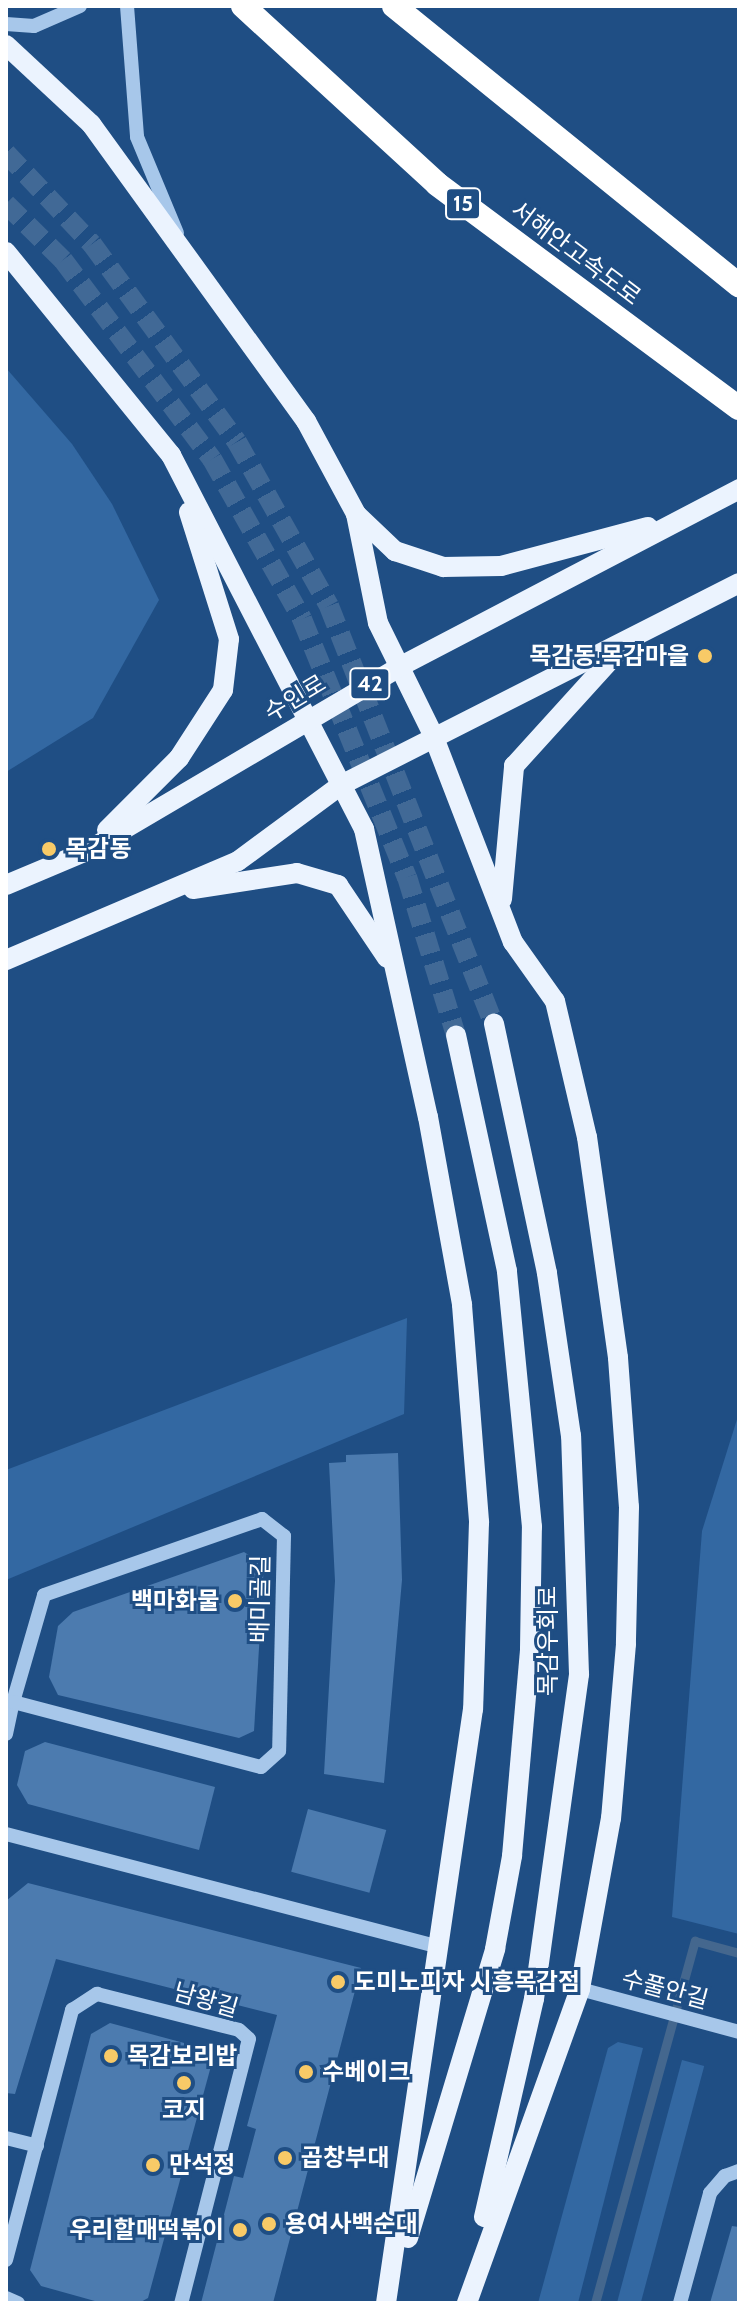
<!DOCTYPE html>
<meta charset="utf-8">
<style>
body{margin:0}
#map{position:relative;width:745px;height:2309px;overflow:hidden;background:#1f4e84;font-family:Cabin,"Noto Sans KR",sans-serif}
div>[style]{position:absolute}
.green>*{inset:0;background:#3368a2;transform-origin:0 0}
.stream>*{height:9px;margin:-4.5px;padding:0 4.5px;transform-origin:4.5px;border-radius:4.5px;background:#44678e}
.building>*{inset:0;background:#4c7baf;transform-origin:0 0}
.major-tunnel>*{height:20px;margin-top:-10px;transform-origin:0;background:repeating-linear-gradient(90deg,#416996 0 20px,transparent 0 30px)}
.minor>*{height:14px;margin:-7px;padding:0 7px;transform-origin:7px;border-radius:7px;background:#a7c7ea}
.major>*{height:20px;margin:-10px;padding:0 10px;transform-origin:10px;border-radius:10px;background:#ebf3fe}
.highway>*{height:24px;margin:-12px;padding:0 12px;transform-origin:12px;border-radius:12px;background:#fff}
.dots>*{width:22px;height:22px;translate:-50% -50%;box-sizing:border-box;border:4px solid #1f4e84;border-radius:50%}
span{translate:-50% -50%;white-space:nowrap;text-align:center;line-height:1.15;-webkit-text-stroke:6px #1f4e84;paint-order:stroke}
.shield-label span{padding:2px 6px;background:#1f4e84;border:2px solid;border-radius:6px;-webkit-text-stroke-width:0}
.shield-label{font-size:22px;color:#fff;font-weight:700}
.street-label{font-size:24px;color:#fff}
.poi-label{font-size:24px;color:#fff;font-weight:700}
.right{translate:-100% -50%;text-align:right}
.left{translate:0 -50%;text-align:left}
.frame{position:absolute;inset:0;border:8px solid #fff;pointer-events:none}
</style>
<div id="map">
<div class="green">
<i style="clip-path:polygon(6px 368px,72px 444px,112px 504px,159px 600px,93px 718px,6px 772px)"></i>
<i style="clip-path:polygon(407px 1318px,404px 1414px,6px 1580px,6px 1470px)"></i>
<i style="clip-path:polygon(739px 1413px,739px 1934px,672px 1917px,702px 1531px)"></i>
<i style="clip-path:polygon(618px 2042px,643px 2048px,578px 2303px,538px 2303px,608px 2048px)"></i>
<i style="left:682px;top:2060px;width:23px;height:252px;rotate:15deg"></i>
</div>
<div class="stream">
<i style="left:595px;top:2303px;width:376px;rotate:-74.6deg"></i>
<i style="left:695px;top:1941px;width:46px;rotate:15.3deg"></i>
</div>
<div class="building">
<i style="clip-path:polygon(398px 1453px,402px 1580px,384px 1783px,324px 1774px,335px 1581px,329px 1463px,346px 1462px,346px 1455px)"></i>
<i style="clip-path:polygon(244px 1552px,264px 1565px,254px 1731px,239px 1738px,58px 1695px,49px 1677px,58px 1626px,73px 1612px)"></i>
<i style="clip-path:polygon(45px 1742px,215px 1787px,199px 1850px,28px 1804px,17px 1785px,25px 1751px)"></i>
<i style="left:308px;top:1809px;width:81px;height:65px;rotate:15deg"></i>
<i style="clip-path:polygon(28px 1883px,361px 1968px,273px 2303px,201px 2303px,234px 2176px,243px 2178px,256px 2129px,247px 2126px,277px 2015px,56px 1959px,15px 2094px,6px 2093px,6px 1901px)"></i>
<i style="clip-path:polygon(110px 2023px,199px 2047px,211px 2066px,148px 2298px,139px 2303px,102px 2303px,41px 2286px,30px 2270px,91px 2034px)"></i>
<i style="clip-path:polygon(732px 2226px,739px 2227px,739px 2303px,710px 2303px)"></i>
</div>
<div class="major-tunnel">
<i style="left:6px;top:153px;width:125px;rotate:46.6deg"></i>
<i style="left:92px;top:244px;width:245px;rotate:53.8deg"></i>
<i style="left:237px;top:442px;width:188px;rotate:60.7deg"></i>
<i style="left:329px;top:606px;width:449px;rotate:68.5deg"></i>
<i style="left:6px;top:204px;width:80px;rotate:44.5deg"></i>
<i style="left:63px;top:260px;width:249px;rotate:53.2deg"></i>
<i style="left:212px;top:459px;width:184px;rotate:60.6deg"></i>
<i style="left:302px;top:619px;width:279px;rotate:67.9deg"></i>
<i style="left:407px;top:877px;width:165px;rotate:72.8deg"></i>
</div>
<div class="minor">
<i style="left:127px;top:6px;width:131px;rotate:85.6deg"></i>
<i style="left:137px;top:137px;width:104px;rotate:67.4deg"></i>
<i style="left:6px;top:24px;width:28px;rotate:4deg"></i>
<i style="left:34px;top:26px;width:50px;rotate:-23.5deg"></i>
<i style="left:6px;top:1734px;width:33px;rotate:-78deg"></i>
<i style="left:13px;top:1702px;width:111px;rotate:-73.8deg"></i>
<i style="left:44px;top:1595px;width:231px;rotate:-19.2deg"></i>
<i style="left:262px;top:1519px;width:28px;rotate:38deg"></i>
<i style="left:284px;top:1536px;width:215px;rotate:91.3deg"></i>
<i style="left:279px;top:1751px;width:24px;rotate:138deg"></i>
<i style="left:261px;top:1767px;width:256px;rotate:-165.3deg"></i>
<i style="left:6px;top:1834px;width:449px;rotate:14.6deg"></i>
<i style="left:580px;top:1989px;width:165px;rotate:15.1deg"></i>
<i style="left:6px;top:2138px;width:32px;rotate:14deg"></i>
<i style="left:6px;top:2260px;width:259px;rotate:-75.2deg"></i>
<i style="left:72px;top:2010px;width:30px;rotate:-33deg"></i>
<i style="left:97px;top:1994px;width:146px;rotate:14.2deg"></i>
<i style="left:239px;top:2030px;width:13px;rotate:42deg"></i>
<i style="left:249px;top:2039px;width:273px;rotate:104.4deg"></i>
<i style="left:6px;top:2298px;width:13px;rotate:23deg"></i>
<i style="left:680px;top:2303px;width:114px;rotate:-74.7deg"></i>
<i style="left:710px;top:2193px;width:23px;rotate:-49deg"></i>
<i style="left:725px;top:2176px;width:15px;rotate:-20deg"></i>
</div>
<div class="major">
<i style="left:6px;top:45px;width:116px;rotate:42.9deg"></i>
<i style="left:91px;top:124px;width:367px;rotate:54.1deg"></i>
<i style="left:306px;top:421px;width:106px;rotate:61.7deg"></i>
<i style="left:356px;top:514px;width:111px;rotate:78.6deg"></i>
<i style="left:378px;top:623px;width:125px;rotate:63.8deg"></i>
<i style="left:433px;top:735px;width:222px;rotate:68.9deg"></i>
<i style="left:513px;top:942px;width:72px;rotate:54.6deg"></i>
<i style="left:555px;top:1001px;width:140px;rotate:76.8deg"></i>
<i style="left:587px;top:1137px;width:223px;rotate:82deg"></i>
<i style="left:618px;top:1358px;width:149px;rotate:85.8deg"></i>
<i style="left:629px;top:1507px;width:137px;rotate:91.3deg"></i>
<i style="left:626px;top:1644px;width:175px;rotate:94.9deg"></i>
<i style="left:611px;top:1818px;width:174px;rotate:100.3deg"></i>
<i style="left:580px;top:1989px;width:334px;rotate:109.8deg"></i>
<i style="left:6px;top:252px;width:262px;rotate:50.9deg"></i>
<i style="left:171px;top:455px;width:421px;rotate:62.7deg"></i>
<i style="left:364px;top:829px;width:295px;rotate:77.5deg"></i>
<i style="left:428px;top:1117px;width:191px;rotate:79.7deg"></i>
<i style="left:462px;top:1305px;width:218px;rotate:85.5deg"></i>
<i style="left:479px;top:1522px;width:187px;rotate:91.8deg"></i>
<i style="left:473px;top:1709px;width:600px;rotate:98.33deg"></i>
<i style="left:356px;top:514px;width:54px;rotate:43.5deg"></i>
<i style="left:395px;top:551px;width:51px;rotate:18.4deg"></i>
<i style="left:443px;top:567px;width:58px;rotate:-1deg"></i>
<i style="left:501px;top:566px;width:152px;rotate:-14.9deg"></i>
<i style="left:107px;top:830px;width:102px;rotate:-45deg"></i>
<i style="left:179px;top:758px;width:81px;rotate:-57.1deg"></i>
<i style="left:223px;top:690px;width:51px;rotate:-83.3deg"></i>
<i style="left:229px;top:639px;width:133px;rotate:-107.5deg"></i>
<i style="left:6px;top:885px;width:88px;rotate:-22.8deg"></i>
<i style="left:87px;top:851px;width:362px;rotate:-30.5deg"></i>
<i style="left:399px;top:667px;width:384px;rotate:-27.6deg"></i>
<i style="left:193px;top:889px;width:105px;rotate:-8.7deg"></i>
<i style="left:297px;top:873px;width:43px;rotate:16.3deg"></i>
<i style="left:338px;top:885px;width:88px;rotate:56.1deg"></i>
<i style="left:502px;top:899px;width:134px;rotate:-84.8deg"></i>
<i style="left:514px;top:766px;width:158px;rotate:-47.8deg"></i>
<i style="left:6px;top:960px;width:252px;rotate:-23.1deg"></i>
<i style="left:238px;top:861px;width:128px;rotate:-36.4deg"></i>
<i style="left:341px;top:785px;width:446px;rotate:-26.9deg"></i>
<i style="left:484px;top:2217px;width:224px;rotate:-77.1deg"></i>
<i style="left:534px;top:1999px;width:328px;rotate:-82.1deg"></i>
<i style="left:579px;top:1674px;width:238px;rotate:-91.9deg"></i>
<i style="left:571px;top:1436px;width:165px;rotate:-98.4deg"></i>
<i style="left:547px;top:1273px;width:255px;rotate:-102deg"></i>
<i style="left:408px;top:2238px;width:302px;rotate:-73.2deg"></i>
<i style="left:495px;top:1949px;width:95px;rotate:-79.6deg"></i>
<i style="left:512px;top:1856px;width:208px;rotate:-85deg"></i>
<i style="left:530px;top:1649px;width:122px;rotate:-89.1deg"></i>
<i style="left:532px;top:1527px;width:257px;rotate:-95.6deg"></i>
<i style="left:507px;top:1271px;width:241px;rotate:-102.2deg"></i>
</div>
<div class="highway">
<i style="left:243px;top:6px;width:263px;rotate:42.5deg"></i>
<i style="left:437px;top:184px;width:376px;rotate:36.6deg"></i>
<i style="left:394px;top:6px;width:444px;rotate:39deg"></i>
</div>
<div class="dots">
<i style="left:705px;top:656px;background:#f8ca67"></i>
<i style="left:49px;top:849px;background:#f8ca67"></i>
<i style="left:235px;top:1601px;background:#f8ca67"></i>
<i style="left:338px;top:1982px;background:#f8ca67"></i>
<i style="left:111px;top:2056px;background:#f8ca67"></i>
<i style="left:306px;top:2072px;background:#f8ca67"></i>
<i style="left:184px;top:2083px;background:#f8ca67"></i>
<i style="left:285px;top:2158px;background:#f8ca67"></i>
<i style="left:153px;top:2165px;background:#f8ca67"></i>
<i style="left:269px;top:2224px;background:#f8ca67"></i>
<i style="left:240px;top:2230px;background:#f8ca67"></i>
</div>
<div class="shield-label">
<span style="left:463px;top:204px">15</span>
<span style="left:370px;top:684px">42</span>
</div>
<div class="street-label">
<span style="left:576px;top:253px;rotate:37deg">서해안고속도로</span>
<span style="left:295px;top:698px;rotate:-31deg">수인로</span>
<span style="left:260px;top:1599px;rotate:-89deg">배미골길</span>
<span style="left:548px;top:1641px;rotate:-90deg">목감우회로</span>
<span style="left:665px;top:1989px;rotate:15deg">수풀안길</span>
<span style="left:206px;top:2000px;rotate:16deg">남왕길</span>
</div>
<div class="poi-label">
<span class="right" style="left:689px;top:656px">목감동.목감마을</span>
<span class="left" style="left:65px;top:849px">목감동</span>
<span class="right" style="left:219px;top:1601px">백마화물</span>
<span class="left" style="left:354px;top:1982px">도미노피자 시흥목감점</span>
<span class="left" style="left:127px;top:2056px">목감보리밥</span>
<span class="left" style="left:322px;top:2072px">수베이크</span>
<span style="left:184px;top:2110px">코지</span>
<span class="left" style="left:301px;top:2158px">곱창부대</span>
<span class="left" style="left:169px;top:2165px">만석정</span>
<span class="left" style="left:285px;top:2224px">용여사백순대</span>
<span class="right" style="left:224px;top:2230px">우리할매떡볶이</span>
</div>
<div class="frame"></div>
</div>
